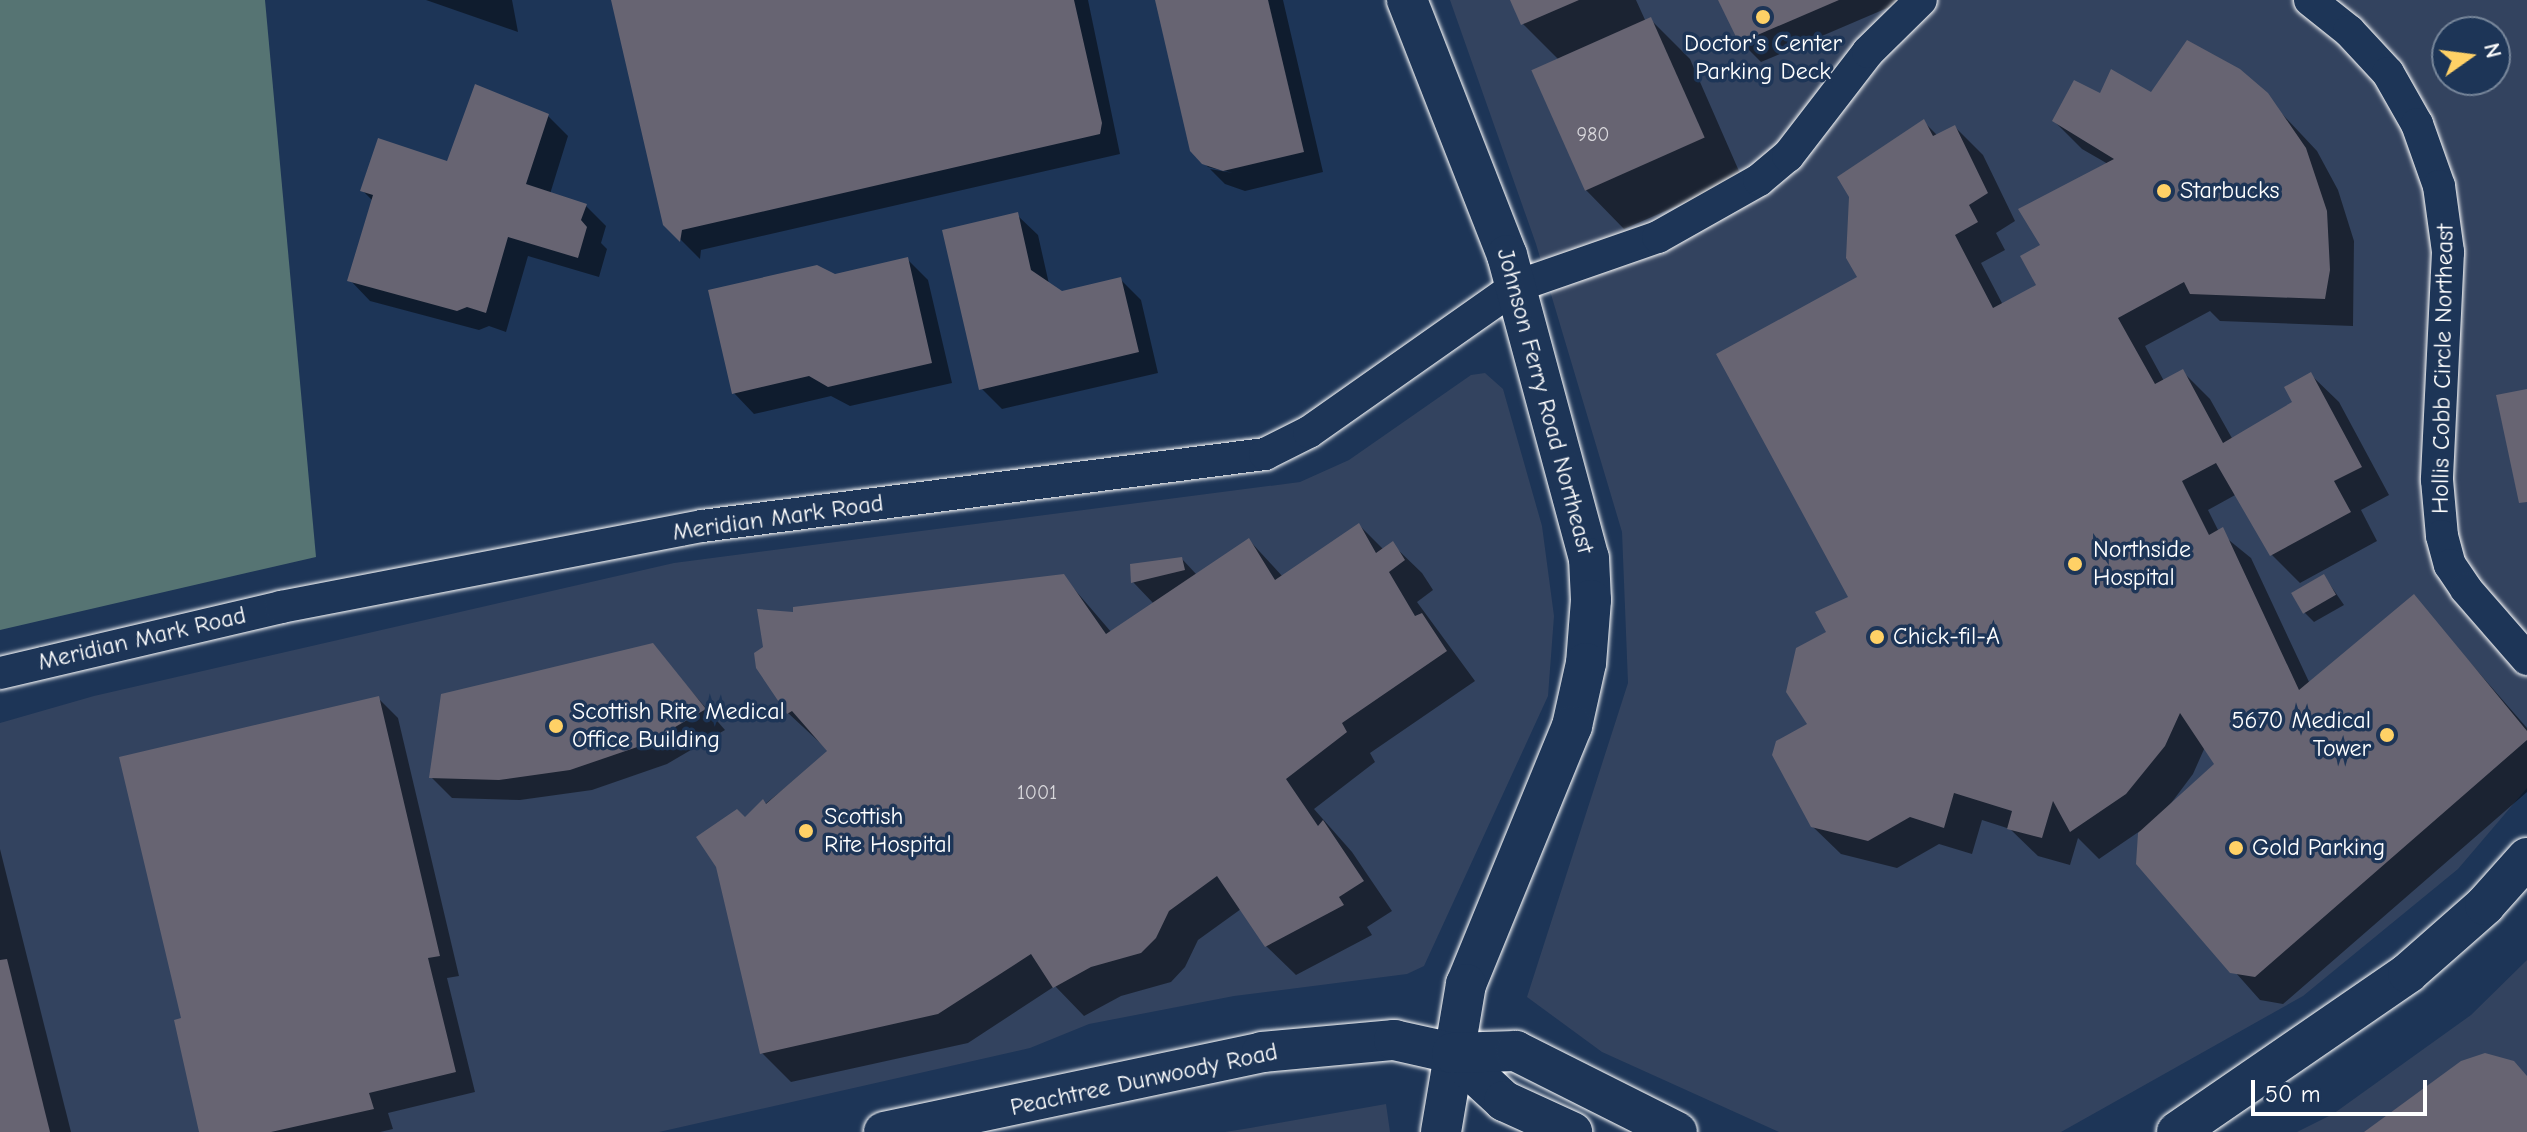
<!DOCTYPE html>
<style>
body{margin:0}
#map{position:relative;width:2527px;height:1132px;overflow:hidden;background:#1d3557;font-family:"Comic Neue",sans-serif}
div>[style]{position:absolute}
.built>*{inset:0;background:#33435f}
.green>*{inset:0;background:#567473}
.shadow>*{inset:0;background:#0007}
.building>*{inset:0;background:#676472;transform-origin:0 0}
.roads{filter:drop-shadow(0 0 2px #fff) drop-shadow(0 0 2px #fff)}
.minor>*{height:32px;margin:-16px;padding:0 16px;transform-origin:16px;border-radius:16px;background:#1d3557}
.major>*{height:40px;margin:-20px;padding:0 20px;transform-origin:20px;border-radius:20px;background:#1d3557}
.dots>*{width:22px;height:22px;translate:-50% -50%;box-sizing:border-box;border:4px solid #1d3557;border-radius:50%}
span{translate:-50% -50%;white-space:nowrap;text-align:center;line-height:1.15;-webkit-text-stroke:7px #1d3557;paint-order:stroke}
.number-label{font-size:20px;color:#d9d8dc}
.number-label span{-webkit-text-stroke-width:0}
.poi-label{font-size:24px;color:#fff}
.left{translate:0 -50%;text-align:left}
.right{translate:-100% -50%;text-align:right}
.street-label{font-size:24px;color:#fff}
.north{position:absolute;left:2431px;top:16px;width:80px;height:80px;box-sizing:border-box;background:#1d3557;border:2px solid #77869a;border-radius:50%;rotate:76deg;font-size:22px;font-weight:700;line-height:32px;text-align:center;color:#fff}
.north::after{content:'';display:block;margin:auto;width:28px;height:36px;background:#ffd166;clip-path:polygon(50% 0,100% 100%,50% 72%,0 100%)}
.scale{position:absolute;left:2251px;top:1080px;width:176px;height:36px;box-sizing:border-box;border:4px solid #fff;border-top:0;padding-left:10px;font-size:24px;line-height:28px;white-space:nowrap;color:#fff;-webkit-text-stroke:6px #1d3557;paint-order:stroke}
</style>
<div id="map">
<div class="built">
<i style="clip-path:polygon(evenodd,1450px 0,2527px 0,2527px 788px,2458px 869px,2303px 996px,2061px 1132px,1779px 1132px,1602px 1052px,1527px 997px,1628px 683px,1622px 532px,1536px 244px,1450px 0,2447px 32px,2495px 32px,2495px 80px,2447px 80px,2447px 32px)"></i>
<i style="clip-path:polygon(1485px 373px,1503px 389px,1542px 526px,1554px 616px,1548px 696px,1424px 966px,1407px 974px,1234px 996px,1089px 1024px,1030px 1048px,659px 1132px,0 1132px,0 723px,94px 696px,674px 563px,1300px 482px,1349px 460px,1471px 375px)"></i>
<i style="clip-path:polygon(2527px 960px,2527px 1132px,2297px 1132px,2333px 1114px,2471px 1015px)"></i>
<i style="clip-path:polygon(1386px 1104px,1390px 1132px,1225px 1132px,1250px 1128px)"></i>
</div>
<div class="green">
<i style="clip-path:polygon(0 0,265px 0,316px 557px,0 630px)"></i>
</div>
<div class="shadow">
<i style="clip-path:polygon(426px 0,512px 0,518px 32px)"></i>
<i style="clip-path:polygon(613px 0,1088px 0,1120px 154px,701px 250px,700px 259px,665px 224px)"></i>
<i style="clip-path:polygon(1157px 0,1283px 0,1323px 172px,1245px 191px,1225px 184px,1210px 169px,1233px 173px,1208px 167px,1192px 150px)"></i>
<i style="clip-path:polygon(1512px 0,1636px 0,1646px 22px,1651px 20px,1690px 59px,1742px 178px,1624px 229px,1585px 189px,1533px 71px,1559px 60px,1523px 24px)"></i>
<i style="clip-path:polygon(1721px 0,1906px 0,1761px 62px,1741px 42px)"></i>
<i style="clip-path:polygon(evenodd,2152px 94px,2268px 99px,2317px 151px,2338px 190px,2354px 241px,2353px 326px,2220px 321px,2210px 311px,2145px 346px,2164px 381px,2182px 371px,2210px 399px,2233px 440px,2295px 402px,2311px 375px,2339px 402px,2389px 495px,2361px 510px,2377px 541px,2300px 583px,2272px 555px,2237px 494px,2208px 510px,2219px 532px,2251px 558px,2310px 684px,2413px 597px,2527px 728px,2527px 792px,2283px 1004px,2260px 1000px,2138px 863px,2140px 831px,2099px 859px,2078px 838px,2070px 865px,2038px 856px,2010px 829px,1982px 820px,1972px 854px,1939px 844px,1897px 868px,1841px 854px,1812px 826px,1829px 632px,1851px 598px,1859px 278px,1924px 122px,1938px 136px,1955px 127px,1983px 155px,2015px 221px,1996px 233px,2005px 250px,1981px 263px,2003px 305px,2039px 286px,2042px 246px,2108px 164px,2082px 149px,2054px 121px,2101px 96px,2152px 94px,2205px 747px,2217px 764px,2166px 810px,2193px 774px,2205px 747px)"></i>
<i style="clip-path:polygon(548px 116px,568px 136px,550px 194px,586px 206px,606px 226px,601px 243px,607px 249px,599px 277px,528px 256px,506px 332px,489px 326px,479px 330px,370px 301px,350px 280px,374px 202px,362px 190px,449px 164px)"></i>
<i style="clip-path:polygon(1017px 215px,1038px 235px,1049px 284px,1062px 293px,1120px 279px,1141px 300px,1158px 373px,1002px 409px,981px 388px)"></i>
<i style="clip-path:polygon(908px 260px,928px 280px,952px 383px,850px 406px,831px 396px,754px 414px,734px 393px,835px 276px)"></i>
<i style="clip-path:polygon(1359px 525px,1384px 550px,1392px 544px,1422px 573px,1433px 590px,1417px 602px,1475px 681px,1370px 753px,1375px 762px,1314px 809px,1352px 852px,1392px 911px,1367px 927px,1372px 935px,1296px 975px,1266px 946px,1241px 909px,1198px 940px,1185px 967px,1171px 982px,1121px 996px,1084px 1016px,1055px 986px,968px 1043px,791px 1082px,762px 1053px,745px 820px,830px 752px,788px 713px,796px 615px,1063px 576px,1112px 633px,1154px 604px,1133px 582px,1182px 559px,1197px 575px,1249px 540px,1283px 577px)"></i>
<i style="clip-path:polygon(2324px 576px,2344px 605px,2314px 622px,2304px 612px)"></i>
<i style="clip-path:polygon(652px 646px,725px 730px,667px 764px,592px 790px,520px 800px,452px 798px,431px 777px)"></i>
<i style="clip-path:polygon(378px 698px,398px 718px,459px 976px,447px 978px,475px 1092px,388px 1113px,393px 1129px,380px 1132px,201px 1132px,183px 1020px)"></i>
<i style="clip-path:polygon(0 849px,71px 1132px,0 1132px)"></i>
</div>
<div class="building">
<i style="clip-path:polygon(611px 0,1074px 0,1102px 123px,1100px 134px,682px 230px,680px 242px,663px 225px)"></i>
<i style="clip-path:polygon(1155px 0,1268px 0,1304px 152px,1223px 171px,1202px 164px,1190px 151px)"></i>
<i style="clip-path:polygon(1510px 0,1579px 0,1521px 25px)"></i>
<i style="clip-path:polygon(1718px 0,1839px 0,1739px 43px)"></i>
<i style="left:1651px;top:17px;width:132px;height:131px;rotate:66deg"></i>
<i style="clip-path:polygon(2187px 40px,2240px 69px,2268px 93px,2306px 148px,2327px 211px,2330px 270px,2325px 299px,2190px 294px,2184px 282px,2118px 318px,2155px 384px,2183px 369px,2223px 443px,2292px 402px,2284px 387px,2311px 372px,2362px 467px,2334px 481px,2351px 512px,2270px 556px,2216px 463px,2182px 481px,2209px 535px,2223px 527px,2299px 690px,2414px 594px,2527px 731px,2527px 740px,2255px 977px,2230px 973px,2136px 864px,2138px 833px,2214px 764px,2180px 713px,2165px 746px,2126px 794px,2070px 832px,2053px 801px,2042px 838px,2007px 829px,2012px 811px,1954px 793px,1944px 828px,1910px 817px,1868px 841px,1811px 827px,1772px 755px,1776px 741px,1807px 724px,1786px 692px,1796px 648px,1826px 632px,1815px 612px,1848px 597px,1716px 354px,1857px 277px,1846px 258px,1849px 197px,1837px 177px,1924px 119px,1933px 136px,1955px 125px,1988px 193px,1969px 205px,1978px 222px,1955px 235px,1993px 308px,2036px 285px,2020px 256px,2040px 245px,2018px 209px,2114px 159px,2052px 121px,2074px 80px,2100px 93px,2111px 69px,2151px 92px)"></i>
<i style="clip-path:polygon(475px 84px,549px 114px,526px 184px,587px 204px,581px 220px,587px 227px,578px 258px,508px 237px,486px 313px,467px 307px,457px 311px,347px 281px,373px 195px,360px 191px,378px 138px,447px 161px)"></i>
<i style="clip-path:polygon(1018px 212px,1031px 270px,1062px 291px,1121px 277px,1139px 352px,979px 390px,942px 230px)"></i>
<i style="clip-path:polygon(908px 257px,932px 363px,828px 387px,809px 376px,732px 394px,708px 290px,817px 265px,835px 274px)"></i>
<i style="clip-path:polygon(2527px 389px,2527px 502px,2519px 503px,2496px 395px)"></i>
<i style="clip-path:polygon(1359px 523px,1376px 553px,1393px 541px,1405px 560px,1389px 572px,1415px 616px,1422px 613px,1447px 651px,1342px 723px,1347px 732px,1286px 779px,1318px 826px,1323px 820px,1364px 881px,1339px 897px,1344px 905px,1265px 947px,1217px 876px,1169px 911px,1156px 938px,1141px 953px,1091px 967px,1053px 988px,1031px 954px,938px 1014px,760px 1054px,716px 867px,696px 837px,737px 809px,745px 817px,763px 799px,766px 804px,827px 751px,792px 711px,787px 714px,756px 668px,754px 653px,763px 647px,757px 609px,793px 612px,793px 607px,1064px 574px,1106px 634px,1249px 538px,1275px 580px)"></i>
<i style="clip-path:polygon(1182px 557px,1185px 570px,1131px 583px,1130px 564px)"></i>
<i style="left:2324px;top:574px;width:24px;height:38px;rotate:60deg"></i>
<i style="clip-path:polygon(653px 643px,706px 709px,646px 744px,570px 770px,499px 780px,429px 778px,441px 694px)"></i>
<i style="clip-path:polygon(379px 696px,440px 956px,428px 958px,456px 1072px,369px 1093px,374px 1109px,271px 1132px,199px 1132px,174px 1020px,181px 1018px,119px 757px)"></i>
<i style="clip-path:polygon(7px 959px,50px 1132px,0 1132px,0 960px)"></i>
<i style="clip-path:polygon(2485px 1053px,2514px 1061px,2527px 1076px,2527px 1132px,2364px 1132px,2461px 1061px)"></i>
</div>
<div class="roads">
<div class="minor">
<i style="left:2310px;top:0;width:50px;rotate:38.5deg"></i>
<i style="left:2349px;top:31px;width:57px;rotate:47.1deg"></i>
<i style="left:2388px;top:73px;width:59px;rotate:60.4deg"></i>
<i style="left:2417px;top:124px;width:66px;rotate:70.5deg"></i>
<i style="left:2439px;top:186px;width:67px;rotate:82.2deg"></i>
<i style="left:2448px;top:252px;width:228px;rotate:92.8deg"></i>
<i style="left:2437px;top:480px;width:56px;rotate:84.9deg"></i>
<i style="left:2442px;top:536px;width:30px;rotate:75deg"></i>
<i style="left:2450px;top:565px;width:29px;rotate:56deg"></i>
<i style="left:2466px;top:589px;width:93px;rotate:48.9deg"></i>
<i style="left:0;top:673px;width:289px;rotate:-13.2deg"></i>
<i style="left:281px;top:607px;width:429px;rotate:-10.9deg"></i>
<i style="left:702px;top:526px;width:568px;rotate:-7.29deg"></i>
<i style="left:1265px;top:454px;width:49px;rotate:-26.6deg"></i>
<i style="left:1309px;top:432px;width:254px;rotate:-35.1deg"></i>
<i style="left:1517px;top:286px;width:149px;rotate:-19.2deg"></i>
<i style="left:1658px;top:237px;width:116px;rotate:-29.4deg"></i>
<i style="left:1759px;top:180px;width:38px;rotate:-40deg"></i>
<i style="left:1788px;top:156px;width:131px;rotate:-52.4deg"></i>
<i style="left:1868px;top:52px;width:74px;rotate:-44.5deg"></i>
</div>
<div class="major">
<i style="left:1407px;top:0;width:274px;rotate:68.6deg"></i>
<i style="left:1507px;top:255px;width:314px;rotate:74.9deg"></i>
<i style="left:1589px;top:558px;width:42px;rotate:87.3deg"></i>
<i style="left:1591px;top:600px;width:63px;rotate:94.5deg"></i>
<i style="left:1586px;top:663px;width:65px;rotate:102.5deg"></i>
<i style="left:1572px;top:726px;width:279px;rotate:112.3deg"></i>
<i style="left:1466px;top:984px;width:150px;rotate:99.6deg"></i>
<i style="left:1452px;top:1053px;width:71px;rotate:42.7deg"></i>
<i style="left:1504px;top:1101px;width:75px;rotate:24.5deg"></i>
<i style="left:884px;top:1132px;width:386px;rotate:-11.9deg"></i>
<i style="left:1262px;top:1052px;width:133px;rotate:-5.2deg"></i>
<i style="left:1394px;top:1040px;width:59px;rotate:12.6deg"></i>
<i style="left:1452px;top:1053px;width:64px;rotate:-1.8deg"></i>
<i style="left:1516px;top:1051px;width:180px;rotate:26.7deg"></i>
<i style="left:2177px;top:1132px;width:280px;rotate:-34.5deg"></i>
<i style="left:2408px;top:973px;width:103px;rotate:-41.4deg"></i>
<i style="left:2485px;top:905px;width:63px;rotate:-48.2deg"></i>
</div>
</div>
<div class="dots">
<i style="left:1763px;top:17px;background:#ffd166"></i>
<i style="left:2164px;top:191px;background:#ffd166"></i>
<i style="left:2075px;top:564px;background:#ffd166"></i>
<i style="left:1877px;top:637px;background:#ffd166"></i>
<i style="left:556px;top:726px;background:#ffd166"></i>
<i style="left:2387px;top:735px;background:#ffd166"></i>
<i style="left:806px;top:831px;background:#ffd166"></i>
<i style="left:2236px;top:848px;background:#ffd166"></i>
</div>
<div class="number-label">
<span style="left:1593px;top:134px">980</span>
<span style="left:1037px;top:792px">1001</span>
</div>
<div class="poi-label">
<span style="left:1763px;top:58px">Doctor's Center<br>Parking Deck</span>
<span class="left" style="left:2180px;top:191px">Starbucks</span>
<span class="left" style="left:2093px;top:564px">Northside<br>Hospital</span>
<span class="left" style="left:1893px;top:637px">Chick-fil-A</span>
<span class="left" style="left:572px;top:726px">Scottish Rite Medical<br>Office Building</span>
<span class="right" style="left:2371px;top:735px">5670 Medical<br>Tower</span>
<span class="left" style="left:824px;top:831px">Scottish<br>Rite Hospital</span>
<span class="left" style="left:2252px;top:848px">Gold Parking</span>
</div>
<div class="street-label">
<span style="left:2443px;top:369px;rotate:-89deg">Hollis Cobb Circle Northeast</span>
<span style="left:1545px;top:401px;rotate:75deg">Johnson Ferry Road Northeast</span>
<span style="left:778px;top:518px;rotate:-8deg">Meridian Mark Road</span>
<span style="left:142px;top:639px;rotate:-13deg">Meridian Mark Road</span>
<span style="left:1144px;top:1080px;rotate:-12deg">Peachtree Dunwoody Road</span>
</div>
<div class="north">N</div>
<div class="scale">50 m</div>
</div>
